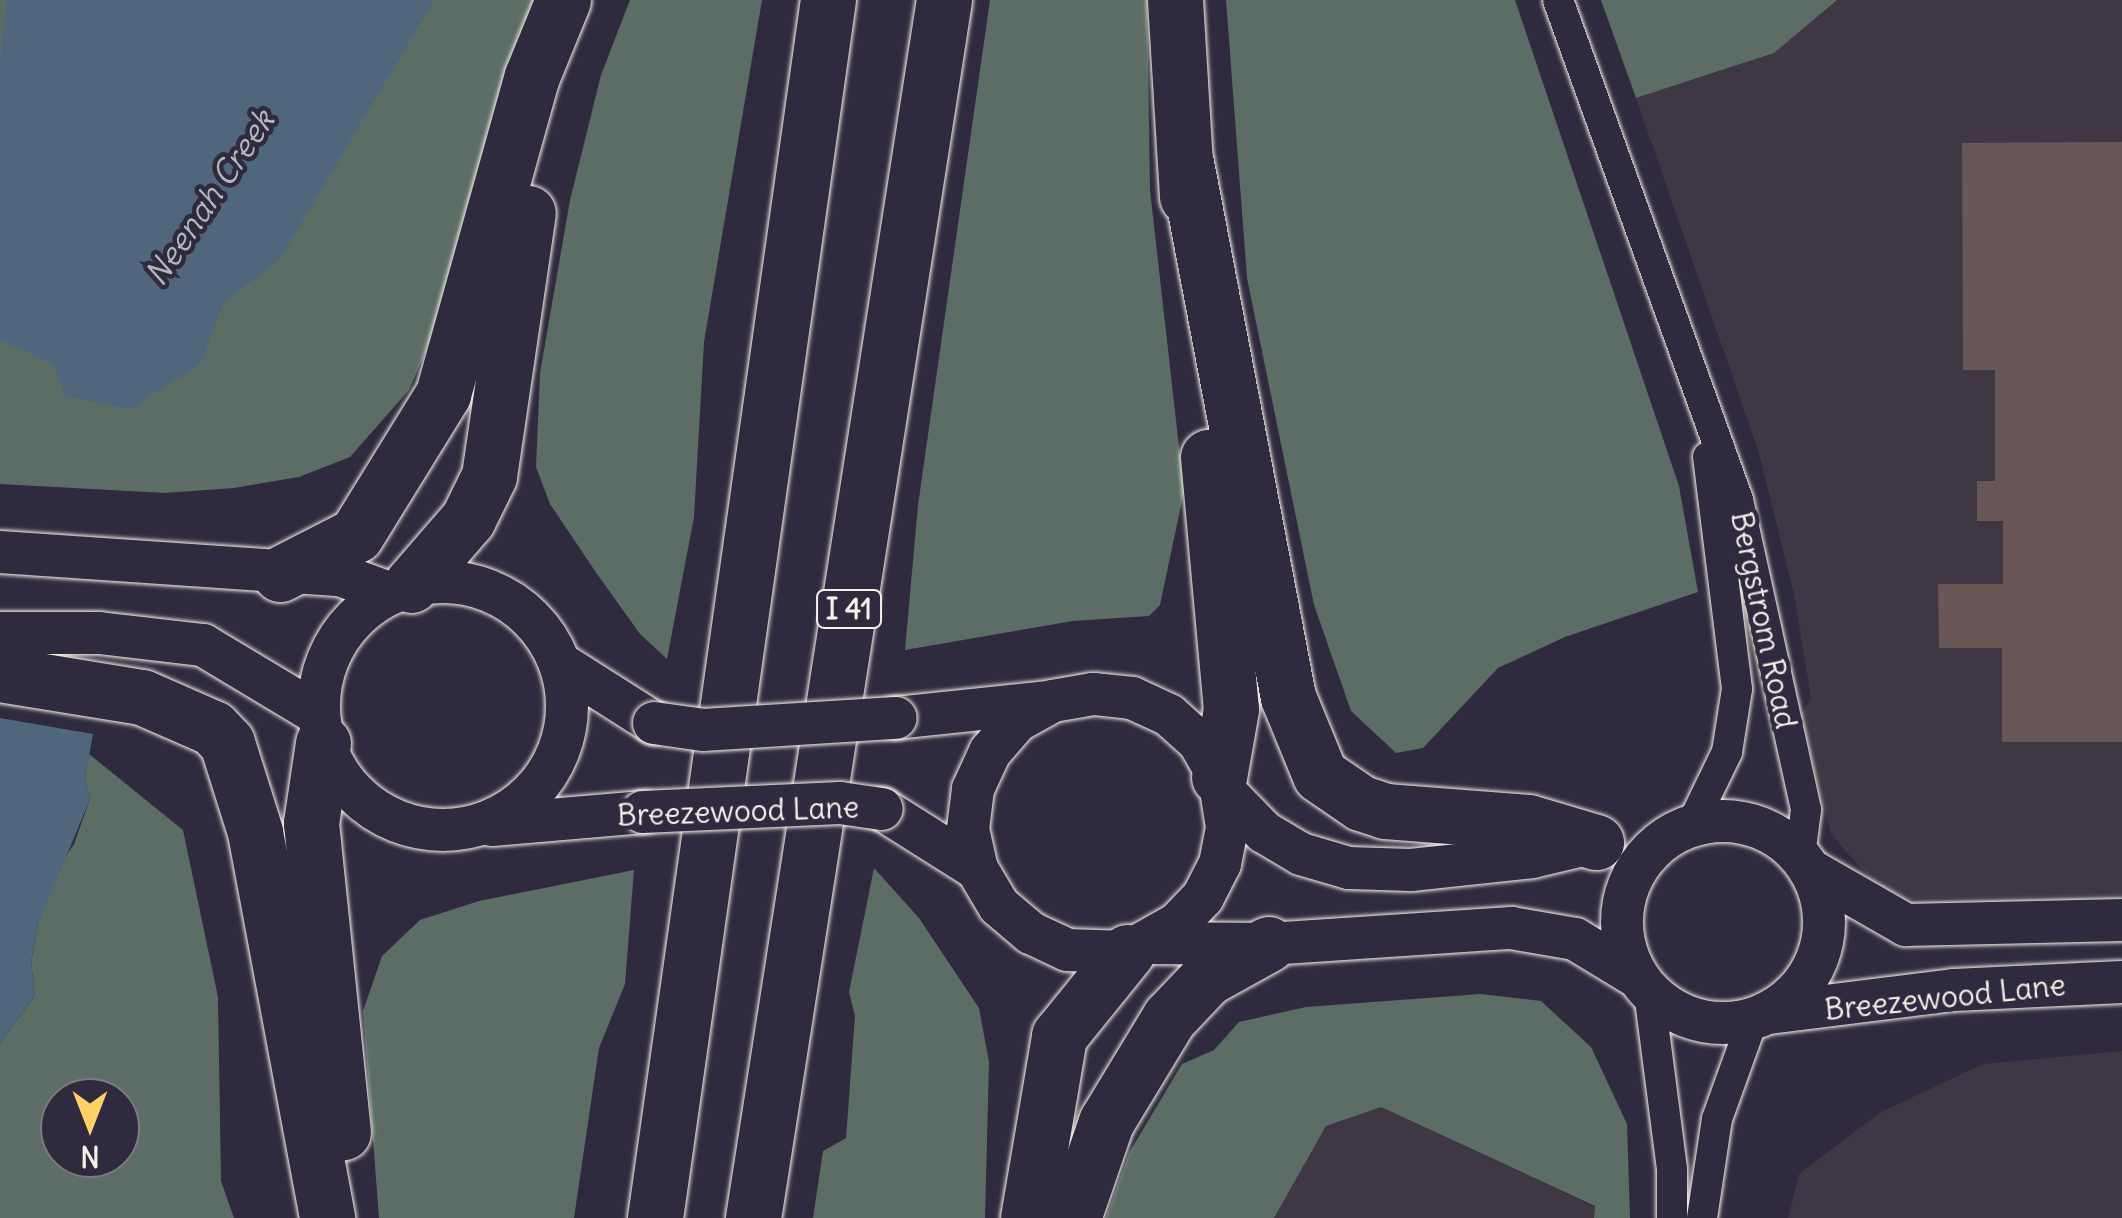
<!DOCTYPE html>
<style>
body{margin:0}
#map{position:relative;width:2122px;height:1218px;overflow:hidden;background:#2f2a3d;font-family:Delius,sans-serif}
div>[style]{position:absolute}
.built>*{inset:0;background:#403745}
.green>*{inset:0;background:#5b6d65}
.water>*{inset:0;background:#50667c}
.building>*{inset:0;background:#695657}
.roads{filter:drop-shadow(0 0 2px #f4f1e8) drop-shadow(0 0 2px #f4f1e8)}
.minor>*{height:30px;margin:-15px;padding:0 15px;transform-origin:15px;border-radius:15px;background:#2f2a3d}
.secondary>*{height:42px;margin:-21px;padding:0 21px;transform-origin:21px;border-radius:21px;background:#2f2a3d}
.secondary>.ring{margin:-21px;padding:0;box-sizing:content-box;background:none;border:42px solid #2f2a3d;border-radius:50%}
.motorway>*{height:55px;margin:-27.5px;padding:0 27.5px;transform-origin:27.5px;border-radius:27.5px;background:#2f2a3d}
.bridges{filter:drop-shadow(0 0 2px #f4f1e8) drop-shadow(0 0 2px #f4f1e8)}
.secondary-bridge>*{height:42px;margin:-21px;padding:0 21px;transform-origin:21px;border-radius:21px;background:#2f2a3d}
span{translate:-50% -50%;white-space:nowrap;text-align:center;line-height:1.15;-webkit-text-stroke:9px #2f2a3d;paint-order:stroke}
.shield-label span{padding:2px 8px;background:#2f2a3d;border:2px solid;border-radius:8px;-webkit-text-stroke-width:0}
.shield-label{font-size:28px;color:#f4f1e8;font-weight:700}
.street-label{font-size:30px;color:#f4f1e8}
.water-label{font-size:32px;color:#b2b9bd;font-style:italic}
.north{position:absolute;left:40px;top:1078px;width:100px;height:100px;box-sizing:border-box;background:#2f2a3d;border:2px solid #7e7a81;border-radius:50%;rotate:180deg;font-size:28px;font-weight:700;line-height:40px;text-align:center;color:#f4f1e8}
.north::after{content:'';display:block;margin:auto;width:35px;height:45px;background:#ffd166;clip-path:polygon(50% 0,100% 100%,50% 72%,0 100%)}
</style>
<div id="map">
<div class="built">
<i style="clip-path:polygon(1837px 0,2122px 0,2122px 895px,1910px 899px,1877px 887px,1831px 834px,1801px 715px,1811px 698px,1794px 594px,1759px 453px,1636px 98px,1774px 53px)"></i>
<i style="clip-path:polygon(2122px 1051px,2122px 1218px,1788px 1218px,1799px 1174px,1879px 1113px,1983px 1064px)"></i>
<i style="clip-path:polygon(1381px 1107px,1595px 1207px,1594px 1218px,1274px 1218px,1326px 1126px)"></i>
</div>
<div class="green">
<i style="clip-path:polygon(0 0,538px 0,440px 318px,409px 390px,350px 457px,299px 477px,234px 488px,165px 493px,0 484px)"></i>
<i style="clip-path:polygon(630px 0,762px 0,704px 342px,694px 517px,667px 659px,640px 634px,597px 574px,550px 504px,536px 467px,540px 373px,570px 200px,601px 75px)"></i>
<i style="clip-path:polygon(990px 0,1147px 0,1150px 190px,1184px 491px,1160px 605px,1149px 616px,1073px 621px,905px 650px,918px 505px)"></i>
<i style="clip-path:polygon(1226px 0,1515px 0,1679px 486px,1698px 592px,1565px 637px,1498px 668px,1423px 748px,1396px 753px,1351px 711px,1314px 605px,1247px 278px)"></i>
<i style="clip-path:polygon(1601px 0,1837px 0,1774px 53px,1636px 98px)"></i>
<i style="clip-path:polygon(evenodd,89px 754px,183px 830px,218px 997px,221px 1181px,234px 1218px,0 1218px,0 1043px,35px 996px,31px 962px,38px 925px,53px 876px,74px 844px,90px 799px,85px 779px,89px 754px,60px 1098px,120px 1098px,120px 1158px,60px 1158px,60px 1098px)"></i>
<i style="clip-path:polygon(874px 868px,919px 918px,979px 1008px,989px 1062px,985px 1218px,813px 1218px,823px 1151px,846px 1138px,855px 1016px,849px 992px)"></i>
<i style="clip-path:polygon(634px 870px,625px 984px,599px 1048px,574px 1218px,379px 1218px,363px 1011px,382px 956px,420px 920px,479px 901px)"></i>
<i style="clip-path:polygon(1480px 994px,1541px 1001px,1591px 1047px,1627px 1124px,1630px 1218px,1594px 1218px,1595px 1206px,1381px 1107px,1326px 1126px,1274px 1218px,1106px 1218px,1129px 1153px,1182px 1064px,1214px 1050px,1239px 1022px,1306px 1007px)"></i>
</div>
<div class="water">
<i style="clip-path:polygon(7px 0,434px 0,280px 259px,224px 302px,201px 363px,130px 409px,65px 396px,54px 365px,0 339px,0 61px)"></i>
<i style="clip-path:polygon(0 718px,93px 734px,85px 779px,90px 799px,38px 925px,31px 962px,35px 996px,0 1043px)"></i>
</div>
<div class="building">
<i style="clip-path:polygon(2122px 142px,2122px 742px,2002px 742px,2002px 648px,1939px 648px,1938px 584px,2003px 584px,2003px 521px,1977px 521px,1977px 481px,1995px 481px,1995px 370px,1963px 370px,1962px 143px)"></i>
</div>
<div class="roads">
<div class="minor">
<i style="left:1558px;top:0;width:531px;rotate:70.2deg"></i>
<i style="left:1738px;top:500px;width:317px;rotate:77.6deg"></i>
<i style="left:1806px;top:810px;width:46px;rotate:97.4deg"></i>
<i style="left:1693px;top:822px;width:78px;rotate:-64.1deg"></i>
<i style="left:1727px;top:752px;width:64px;rotate:-81deg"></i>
<i style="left:1737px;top:689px;width:234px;rotate:-97.1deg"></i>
<i style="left:1649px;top:992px;width:179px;rotate:82.6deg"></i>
<i style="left:1672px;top:1170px;width:48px;rotate:90deg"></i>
<i style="left:1702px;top:1218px;width:100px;rotate:-81.4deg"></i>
<i style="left:1717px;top:1119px;width:106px;rotate:-70.2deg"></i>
</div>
<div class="secondary">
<i style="left:0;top:552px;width:341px;rotate:3.9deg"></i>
<i style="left:340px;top:575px;width:52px;rotate:20.2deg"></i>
<i class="ring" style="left:319px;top:582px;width:206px;height:206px"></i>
<i style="left:0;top:633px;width:99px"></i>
<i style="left:99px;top:633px;width:105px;rotate:6.6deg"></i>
<i style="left:203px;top:645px;width:134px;rotate:31deg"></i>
<i style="left:561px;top:664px;width:110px;rotate:32.4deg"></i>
<i style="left:896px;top:718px;width:152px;rotate:-6deg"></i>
<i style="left:1223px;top:790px;width:59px;rotate:45.7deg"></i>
<i style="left:1264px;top:832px;width:43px;rotate:30.7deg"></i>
<i style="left:1301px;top:854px;width:50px;rotate:16.3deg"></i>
<i style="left:1349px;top:868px;width:62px;rotate:1.8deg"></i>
<i style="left:1411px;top:870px;width:122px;rotate:-6.1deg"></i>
<i style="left:1532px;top:857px;width:66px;rotate:-13.2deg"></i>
<i style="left:882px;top:809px;width:112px;rotate:32.3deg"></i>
<i style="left:977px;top:869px;width:43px;rotate:59.3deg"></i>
<i style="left:999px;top:906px;width:42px;rotate:40.2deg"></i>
<i style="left:1031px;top:933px;width:40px;rotate:25deg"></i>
<i style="left:1067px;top:950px;width:60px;rotate:1.9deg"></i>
<i style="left:1127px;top:952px;width:57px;rotate:-29.2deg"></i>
<i style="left:1177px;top:924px;width:37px;rotate:-46deg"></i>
<i style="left:1203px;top:897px;width:37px;rotate:-63deg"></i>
<i style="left:1220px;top:864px;width:38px;rotate:-79deg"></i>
<i style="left:1227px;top:827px;width:51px;rotate:-99.1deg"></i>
<i style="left:1219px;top:777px;width:40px;rotate:-119.7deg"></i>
<i style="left:1199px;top:742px;width:40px;rotate:-138deg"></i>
<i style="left:1169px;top:715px;width:41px;rotate:-155.3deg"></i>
<i style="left:1132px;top:698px;width:39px;rotate:-174deg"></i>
<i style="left:1093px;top:694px;width:41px;rotate:170.1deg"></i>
<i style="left:1053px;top:701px;width:41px;rotate:150.9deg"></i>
<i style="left:1017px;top:721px;width:41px;rotate:131.1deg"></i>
<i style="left:990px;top:752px;width:41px;rotate:114.7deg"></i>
<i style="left:973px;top:789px;width:40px;rotate:97.1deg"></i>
<i style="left:968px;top:829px;width:41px;rotate:77.3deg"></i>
<i class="ring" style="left:1622px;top:821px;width:160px;height:160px"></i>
<i style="left:492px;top:825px;width:152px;rotate:-4.9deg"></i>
<i style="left:1810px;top:870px;width:111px;rotate:29.8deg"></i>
<i style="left:1906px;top:925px;width:216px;rotate:-1.3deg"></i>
<i style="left:1145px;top:943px;width:123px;rotate:0.5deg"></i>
<i style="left:1268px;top:944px;width:244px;rotate:-3.8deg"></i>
<i style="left:1511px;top:928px;width:65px;rotate:9.8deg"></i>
<i style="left:1575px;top:939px;width:69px;rotate:31.4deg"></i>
<i style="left:1769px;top:1013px;width:186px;rotate:-7.1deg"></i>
<i style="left:1954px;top:990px;width:168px;rotate:-2.7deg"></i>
</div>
<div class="motorway">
<i style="left:1175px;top:0;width:197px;rotate:86.5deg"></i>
<i style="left:1186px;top:163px;width:544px;rotate:79.19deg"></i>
<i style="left:1288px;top:697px;width:84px;rotate:67.7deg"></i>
<i style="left:1320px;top:775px;width:50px;rotate:34.3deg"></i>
<i style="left:1361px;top:803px;width:25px;rotate:18deg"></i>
<i style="left:1385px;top:811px;width:143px;rotate:4.4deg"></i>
<i style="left:1528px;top:822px;width:71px;rotate:16.4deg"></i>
<i style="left:1208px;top:457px;width:253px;rotate:84.8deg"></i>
<i style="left:1231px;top:709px;width:69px;rotate:100deg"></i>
<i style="left:280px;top:574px;width:85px;rotate:-27.2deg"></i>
<i style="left:356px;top:535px;width:166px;rotate:-58.3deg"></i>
<i style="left:443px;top:394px;width:330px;rotate:-74.4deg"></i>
<i style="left:532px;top:76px;width:82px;rotate:-67.8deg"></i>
<i style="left:411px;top:585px;width:87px;rotate:-49.2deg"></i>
<i style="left:468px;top:519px;width:48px;rotate:-64deg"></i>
<i style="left:489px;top:476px;width:266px;rotate:-81.6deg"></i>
<i style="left:0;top:674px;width:144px;rotate:9.2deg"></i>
<i style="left:142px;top:697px;width:77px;rotate:23.6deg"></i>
<i style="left:213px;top:728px;width:21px;rotate:47deg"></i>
<i style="left:227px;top:743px;width:93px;rotate:72.5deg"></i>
<i style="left:255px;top:832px;width:393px;rotate:79.4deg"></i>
<i style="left:323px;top:743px;width:81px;rotate:98.5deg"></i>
<i style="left:311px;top:823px;width:311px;rotate:84.1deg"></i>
<i style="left:655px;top:1218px;width:1230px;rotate:-81.92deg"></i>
<i style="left:753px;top:1218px;width:1233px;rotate:-81.09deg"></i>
<i style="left:1028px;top:1218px;width:185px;rotate:-80.3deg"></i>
<i style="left:1059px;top:1036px;width:108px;rotate:-51deg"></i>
<i style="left:1073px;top:1218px;width:102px;rotate:-71deg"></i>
<i style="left:1106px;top:1122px;width:122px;rotate:-58.8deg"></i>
<i style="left:1169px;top:1018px;width:55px;rotate:-46.5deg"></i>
<i style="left:1207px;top:978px;width:70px;rotate:-29.1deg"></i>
</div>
</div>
<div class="bridges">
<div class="secondary-bridge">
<i style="left:654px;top:723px;width:49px;rotate:8.1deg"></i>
<i style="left:703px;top:730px;width:193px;rotate:-3.6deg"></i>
<i style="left:643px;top:812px;width:197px;rotate:-2.6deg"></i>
<i style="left:840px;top:803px;width:42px;rotate:8.1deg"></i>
</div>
</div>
<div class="shield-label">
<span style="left:849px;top:609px">I 41</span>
</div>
<div class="street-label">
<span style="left:1764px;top:620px;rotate:78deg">Bergstrom Road</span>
<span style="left:738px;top:811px;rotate:-2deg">Breezewood Lane</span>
<span style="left:1945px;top:997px;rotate:-6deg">Breezewood Lane</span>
</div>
<div class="water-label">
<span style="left:210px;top:198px;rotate:-56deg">Neenah Creek</span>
</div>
<div class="north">N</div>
</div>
